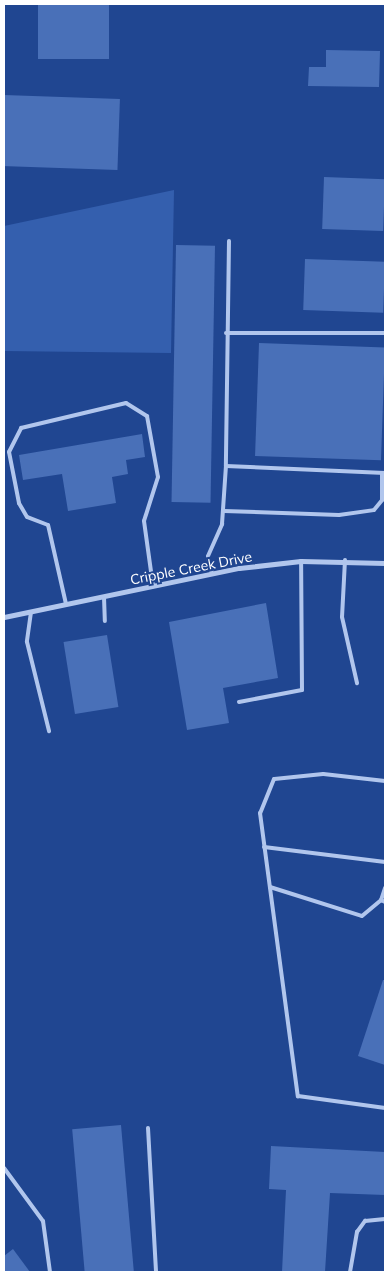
<!DOCTYPE html>
<style>
body{margin:0}
#map{position:relative;width:389px;height:1276px;overflow:hidden;background:#204691;font-family:Mulish,sans-serif}
div>[style]{position:absolute}
.green>*{inset:0;background:#345fae}
.building>*{inset:0;background:#4970b8;transform-origin:0 0}
.service>*{height:4px;margin:-2px;padding:0 2px;transform-origin:2px;border-radius:2px;background:#b1c6ed}
.minor>*{height:5px;margin:-2.5px;padding:0 2.5px;transform-origin:2.5px;border-radius:2.5px;background:#b1c6ed}
span{translate:-50% -50%;white-space:nowrap;text-align:center;line-height:1.15;-webkit-text-stroke:4px #204691;paint-order:stroke}
.street-label{font-size:14px;color:#fff}
.frame{position:absolute;inset:0;border:5px solid #fff;pointer-events:none}
</style>
<div id="map">
<div class="green">
<i style="clip-path:polygon(174px 190px,171px 353px,4px 351px,4px 226px)"></i>
</div>
<div class="building">
<i style="left:38px;top:4px;width:71px;height:55px"></i>
<i style="clip-path:polygon(326px 50px,380px 51px,379px 87px,308px 86px,309px 67px,326px 67px)"></i>
<i style="left:4px;top:95px;width:116px;height:71px;rotate:2deg"></i>
<i style="left:324px;top:177px;width:61px;height:52px;rotate:2deg"></i>
<i style="left:176px;top:245px;width:39px;height:257px;rotate:1deg"></i>
<i style="left:305px;top:259px;width:80px;height:51px;rotate:2deg"></i>
<i style="left:259px;top:343px;width:126px;height:113px;rotate:2deg"></i>
<i style="clip-path:polygon(142px 434px,145px 457px,126px 460px,128px 474px,112px 477px,116px 503px,68px 511px,62px 474px,23px 480px,19px 455px)"></i>
<i style="clip-path:polygon(266px 603px,278px 678px,223px 688px,229px 723px,187px 730px,169px 622px)"></i>
<i style="left:107px;top:635px;width:73px;height:44px;rotate:81deg"></i>
<i style="clip-path:polygon(383px 980px,385px 980px,385px 1065px,358px 1056px)"></i>
<i style="left:121px;top:1125px;width:148px;height:49px;rotate:85deg"></i>
<i style="clip-path:polygon(271px 1146px,385px 1152px,385px 1195px,330px 1193px,325px 1272px,282px 1272px,286px 1190px,269px 1189px)"></i>
<i style="clip-path:polygon(13px 1249px,30px 1272px,4px 1272px,4px 1256px)"></i>
</div>
<div class="service">
<i style="left:229px;top:241px;width:225px;rotate:90.8deg"></i>
<i style="left:226px;top:466px;width:159px;rotate:2.5deg"></i>
<i style="left:226px;top:333px;width:159px"></i>
<i style="left:224px;top:511px;width:115px;rotate:2deg"></i>
<i style="left:339px;top:515px;width:35px;rotate:-8deg"></i>
<i style="left:374px;top:510px;width:13px;rotate:-51deg"></i>
<i style="left:382px;top:500px;width:27px;rotate:-90deg"></i>
<i style="left:345px;top:560px;width:57px;rotate:93deg"></i>
<i style="left:342px;top:617px;width:68px;rotate:77.2deg"></i>
<i style="left:212px;top:574px;width:18px;rotate:-103deg"></i>
<i style="left:208px;top:556px;width:35px;rotate:-66deg"></i>
<i style="left:222px;top:524px;width:58px;rotate:-86.1deg"></i>
<i style="left:104px;top:597px;width:24px;rotate:88deg"></i>
<i style="left:66px;top:604px;width:81px;rotate:-102.8deg"></i>
<i style="left:48px;top:525px;width:22px;rotate:-159deg"></i>
<i style="left:27px;top:517px;width:16px;rotate:-120deg"></i>
<i style="left:19px;top:503px;width:52px;rotate:-101.1deg"></i>
<i style="left:9px;top:452px;width:27px;rotate:-63deg"></i>
<i style="left:21px;top:428px;width:108px;rotate:-13.4deg"></i>
<i style="left:126px;top:403px;width:25px;rotate:32deg"></i>
<i style="left:147px;top:416px;width:62px;rotate:79.8deg"></i>
<i style="left:158px;top:477px;width:46px;rotate:107.7deg"></i>
<i style="left:144px;top:521px;width:66px;rotate:82.1deg"></i>
<i style="left:31px;top:612px;width:30px;rotate:98deg"></i>
<i style="left:27px;top:642px;width:92px;rotate:76.1deg"></i>
<i style="left:239px;top:702px;width:64px;rotate:-10.8deg"></i>
<i style="left:302px;top:690px;width:129px;rotate:-90.4deg"></i>
<i style="left:385px;top:781px;width:62px;rotate:-173.6deg"></i>
<i style="left:323px;top:774px;width:49px;rotate:174.2deg"></i>
<i style="left:274px;top:779px;width:37px;rotate:112deg"></i>
<i style="left:260px;top:813px;width:286px;rotate:82.4deg"></i>
<i style="left:298px;top:1096px;width:88px;rotate:7.9deg"></i>
<i style="left:264px;top:847px;width:122px;rotate:7.1deg"></i>
<i style="left:270px;top:887px;width:96px;rotate:17.5deg"></i>
<i style="left:362px;top:916px;width:25px;rotate:-40deg"></i>
<i style="left:385px;top:888px;width:13px;rotate:108deg"></i>
<i style="left:381px;top:900px;width:4px;rotate:27deg"></i>
<i style="left:148px;top:1128px;width:144px;rotate:86.8deg"></i>
<i style="left:4px;top:1168px;width:66px;rotate:53.7deg"></i>
<i style="left:43px;top:1221px;width:51px;rotate:82.2deg"></i>
<i style="left:350px;top:1272px;width:41px;rotate:-80.1deg"></i>
<i style="left:357px;top:1232px;width:14px;rotate:-54deg"></i>
<i style="left:365px;top:1221px;width:20px;rotate:-6deg"></i>
</div>
<div class="minor">
<i style="left:4px;top:617px;width:240px;rotate:-11.8deg"></i>
<i style="left:239px;top:568px;width:62px;rotate:-6.4deg"></i>
<i style="left:301px;top:561px;width:84px;rotate:1.4deg"></i>
</div>
<div class="street-label">
<span style="left:191px;top:568px;rotate:-11deg">Cripple Creek Drive</span>
</div>
<div class="frame"></div>
</div>
